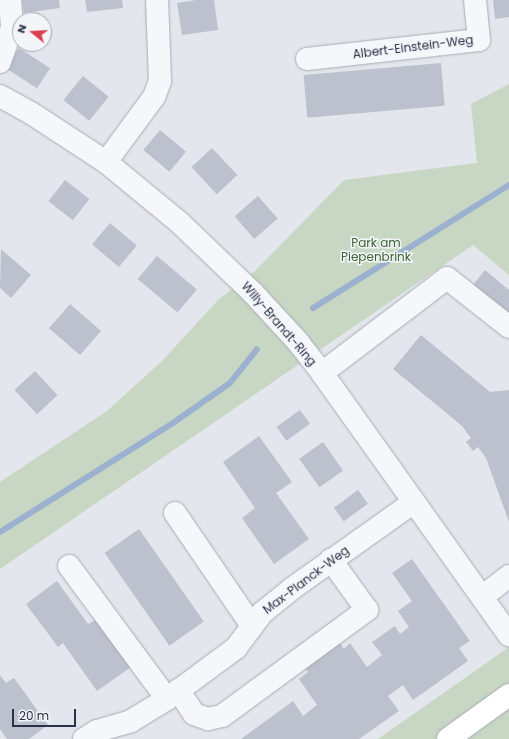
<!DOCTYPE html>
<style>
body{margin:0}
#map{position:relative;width:509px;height:739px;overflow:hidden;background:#e3e6ec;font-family:Poppins,sans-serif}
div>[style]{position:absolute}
.green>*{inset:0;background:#c7d7c3}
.stream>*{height:6px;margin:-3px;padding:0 3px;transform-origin:3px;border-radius:3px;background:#9bb1cf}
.building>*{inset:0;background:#bcc1cd;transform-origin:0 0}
.roads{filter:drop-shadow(0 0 1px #a7acb7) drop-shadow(0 0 1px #a7acb7)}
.minor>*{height:22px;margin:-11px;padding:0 11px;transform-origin:11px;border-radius:11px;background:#f6f7fa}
.major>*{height:22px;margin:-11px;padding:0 11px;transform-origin:11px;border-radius:11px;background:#fff}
span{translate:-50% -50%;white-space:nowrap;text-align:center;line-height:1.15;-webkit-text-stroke:3px #f3f5f9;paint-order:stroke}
.street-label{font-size:12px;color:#293246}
.park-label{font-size:12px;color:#3b6334}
.north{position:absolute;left:12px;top:12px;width:40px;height:40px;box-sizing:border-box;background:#f3f5f9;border:1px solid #a2a7b1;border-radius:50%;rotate:288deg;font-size:11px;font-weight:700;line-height:16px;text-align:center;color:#293246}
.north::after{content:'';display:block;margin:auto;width:14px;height:18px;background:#db3e4d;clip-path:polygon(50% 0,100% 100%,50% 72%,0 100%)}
.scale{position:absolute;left:12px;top:709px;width:64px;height:18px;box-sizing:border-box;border:2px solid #293246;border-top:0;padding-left:5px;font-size:12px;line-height:14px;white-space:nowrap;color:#293246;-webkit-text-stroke:3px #f3f5f9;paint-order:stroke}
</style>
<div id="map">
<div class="green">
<i style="clip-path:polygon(509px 84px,509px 275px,473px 245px,0 569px,0 482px,107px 411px,162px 361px,218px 300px,256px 270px,344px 180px,477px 163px,471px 104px)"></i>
<i style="clip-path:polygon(509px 647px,509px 739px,378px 739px)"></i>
</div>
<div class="stream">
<i style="left:313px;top:308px;width:231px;rotate:-32.1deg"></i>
<i style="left:0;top:532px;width:204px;rotate:-32.2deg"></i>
<i style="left:173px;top:423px;width:70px;rotate:-35.1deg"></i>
<i style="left:230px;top:383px;width:43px;rotate:-51.5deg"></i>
</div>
<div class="building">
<i style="clip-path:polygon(22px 0,59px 0,60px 8px,24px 13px)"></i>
<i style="clip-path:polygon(85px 0,122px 0,123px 8px,87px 12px)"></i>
<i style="clip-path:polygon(196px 0,214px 0,218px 30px,182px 35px,177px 3px)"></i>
<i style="clip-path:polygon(493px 0,509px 0,509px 17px,495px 19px)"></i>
<i style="left:19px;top:48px;width:37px;height:24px;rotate:33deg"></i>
<i style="left:441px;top:63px;width:43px;height:138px;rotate:85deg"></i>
<i style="left:83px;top:76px;width:33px;height:31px;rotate:39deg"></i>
<i style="left:160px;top:130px;width:34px;height:26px;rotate:40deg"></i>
<i style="left:212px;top:148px;width:37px;height:28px;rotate:47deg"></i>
<i style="left:65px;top:180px;width:31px;height:27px;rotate:38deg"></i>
<i style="left:258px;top:196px;width:30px;height:31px;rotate:49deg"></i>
<i style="left:110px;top:223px;width:35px;height:28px;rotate:40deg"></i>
<i style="clip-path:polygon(1px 249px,31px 275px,11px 298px,0 288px)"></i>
<i style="left:157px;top:256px;width:52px;height:30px;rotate:40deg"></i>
<i style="clip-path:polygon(485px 270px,509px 290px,509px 314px,473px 285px)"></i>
<i style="left:70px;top:304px;width:41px;height:32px;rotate:41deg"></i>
<i style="clip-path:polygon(421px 335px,490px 392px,509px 390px,509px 522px,486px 458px,478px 447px,473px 451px,470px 447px,466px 442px,471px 438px,462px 426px,393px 369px)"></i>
<i style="left:35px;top:371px;width:33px;height:28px;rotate:47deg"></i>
<i style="left:300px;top:410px;width:17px;height:29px;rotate:54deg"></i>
<i style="clip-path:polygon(259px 436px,292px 482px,276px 493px,309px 539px,274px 564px,242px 518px,255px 508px,223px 462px)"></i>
<i style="left:323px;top:442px;width:35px;height:29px;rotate:55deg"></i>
<i style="left:358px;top:490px;width:17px;height:30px;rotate:54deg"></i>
<i style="left:139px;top:529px;width:113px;height:42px;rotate:55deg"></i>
<i style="clip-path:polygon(412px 559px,470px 641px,459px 648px,468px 661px,413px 700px,403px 685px,388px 696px,399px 711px,359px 739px,241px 739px,293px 701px,303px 716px,317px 705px,299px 679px,308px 672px,304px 666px,339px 642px,344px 649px,350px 643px,367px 667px,382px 655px,372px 642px,395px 626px,400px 634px,409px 627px,398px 611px,412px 601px,392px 573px)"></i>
<i style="clip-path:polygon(57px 581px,88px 624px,97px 619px,131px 667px,97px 691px,63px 643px,58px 647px,26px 604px)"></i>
<i style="clip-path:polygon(0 675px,6px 683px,14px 678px,48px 725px,29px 739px,7px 739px,0 729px)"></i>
</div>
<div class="roads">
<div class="minor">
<i style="left:307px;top:59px;width:173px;rotate:-6.3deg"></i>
<i style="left:479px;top:40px;width:40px;rotate:-95.7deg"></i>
<i style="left:0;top:62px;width:37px;rotate:-71deg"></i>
<i style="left:12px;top:27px;width:27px;rotate:-94deg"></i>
<i style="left:0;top:96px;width:35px;rotate:29deg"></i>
<i style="left:31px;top:113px;width:90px;rotate:33.2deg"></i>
<i style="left:106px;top:162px;width:96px;rotate:39.5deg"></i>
<i style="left:180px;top:223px;width:101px;rotate:43.8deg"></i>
<i style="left:253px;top:293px;width:67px;rotate:47.4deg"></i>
<i style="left:298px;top:342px;width:39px;rotate:52deg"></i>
<i style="left:322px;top:373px;width:322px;rotate:54.5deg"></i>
<i style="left:106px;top:162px;width:81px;rotate:-53.6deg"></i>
<i style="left:154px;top:97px;width:17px;rotate:-69deg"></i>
<i style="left:160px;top:81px;width:81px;rotate:-92.1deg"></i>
<i style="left:322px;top:373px;width:157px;rotate:-37.2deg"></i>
<i style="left:447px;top:278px;width:79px;rotate:38.3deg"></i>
<i style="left:175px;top:513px;width:137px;rotate:55.7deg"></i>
<i style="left:69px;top:566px;width:165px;rotate:53.6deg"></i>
<i style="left:482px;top:597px;width:34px;rotate:-38deg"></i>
<i style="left:178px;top:690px;width:29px;rotate:56deg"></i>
<i style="left:194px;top:714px;width:15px;rotate:20deg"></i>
<i style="left:208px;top:719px;width:14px;rotate:-12deg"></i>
<i style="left:222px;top:716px;width:180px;rotate:-36.2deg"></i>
<i style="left:367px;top:610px;width:62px;rotate:-125.8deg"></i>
<i style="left:84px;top:739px;width:15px;rotate:-32deg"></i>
<i style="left:97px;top:731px;width:35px;rotate:-16deg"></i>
<i style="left:131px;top:721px;width:42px;rotate:-31.4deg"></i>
<i style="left:167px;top:699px;width:86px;rotate:-36.5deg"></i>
<i style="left:236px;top:648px;width:44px;rotate:-53.4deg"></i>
<i style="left:262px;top:613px;width:36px;rotate:-39deg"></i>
<i style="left:290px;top:590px;width:152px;rotate:-35.4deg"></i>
</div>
<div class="major">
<i style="left:448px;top:739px;width:75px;rotate:-35.8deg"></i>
</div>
</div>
<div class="street-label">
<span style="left:413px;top:47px;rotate:-7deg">Albert-Einstein-Weg</span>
<span style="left:279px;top:324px;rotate:49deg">Willy-Brandt-Ring</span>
<span style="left:306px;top:580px;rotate:-37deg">Max-Planck-Weg</span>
</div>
<div class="park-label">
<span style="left:376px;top:250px">Park am<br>Piepenbrink</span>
</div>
<div class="north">N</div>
<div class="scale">20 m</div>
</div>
